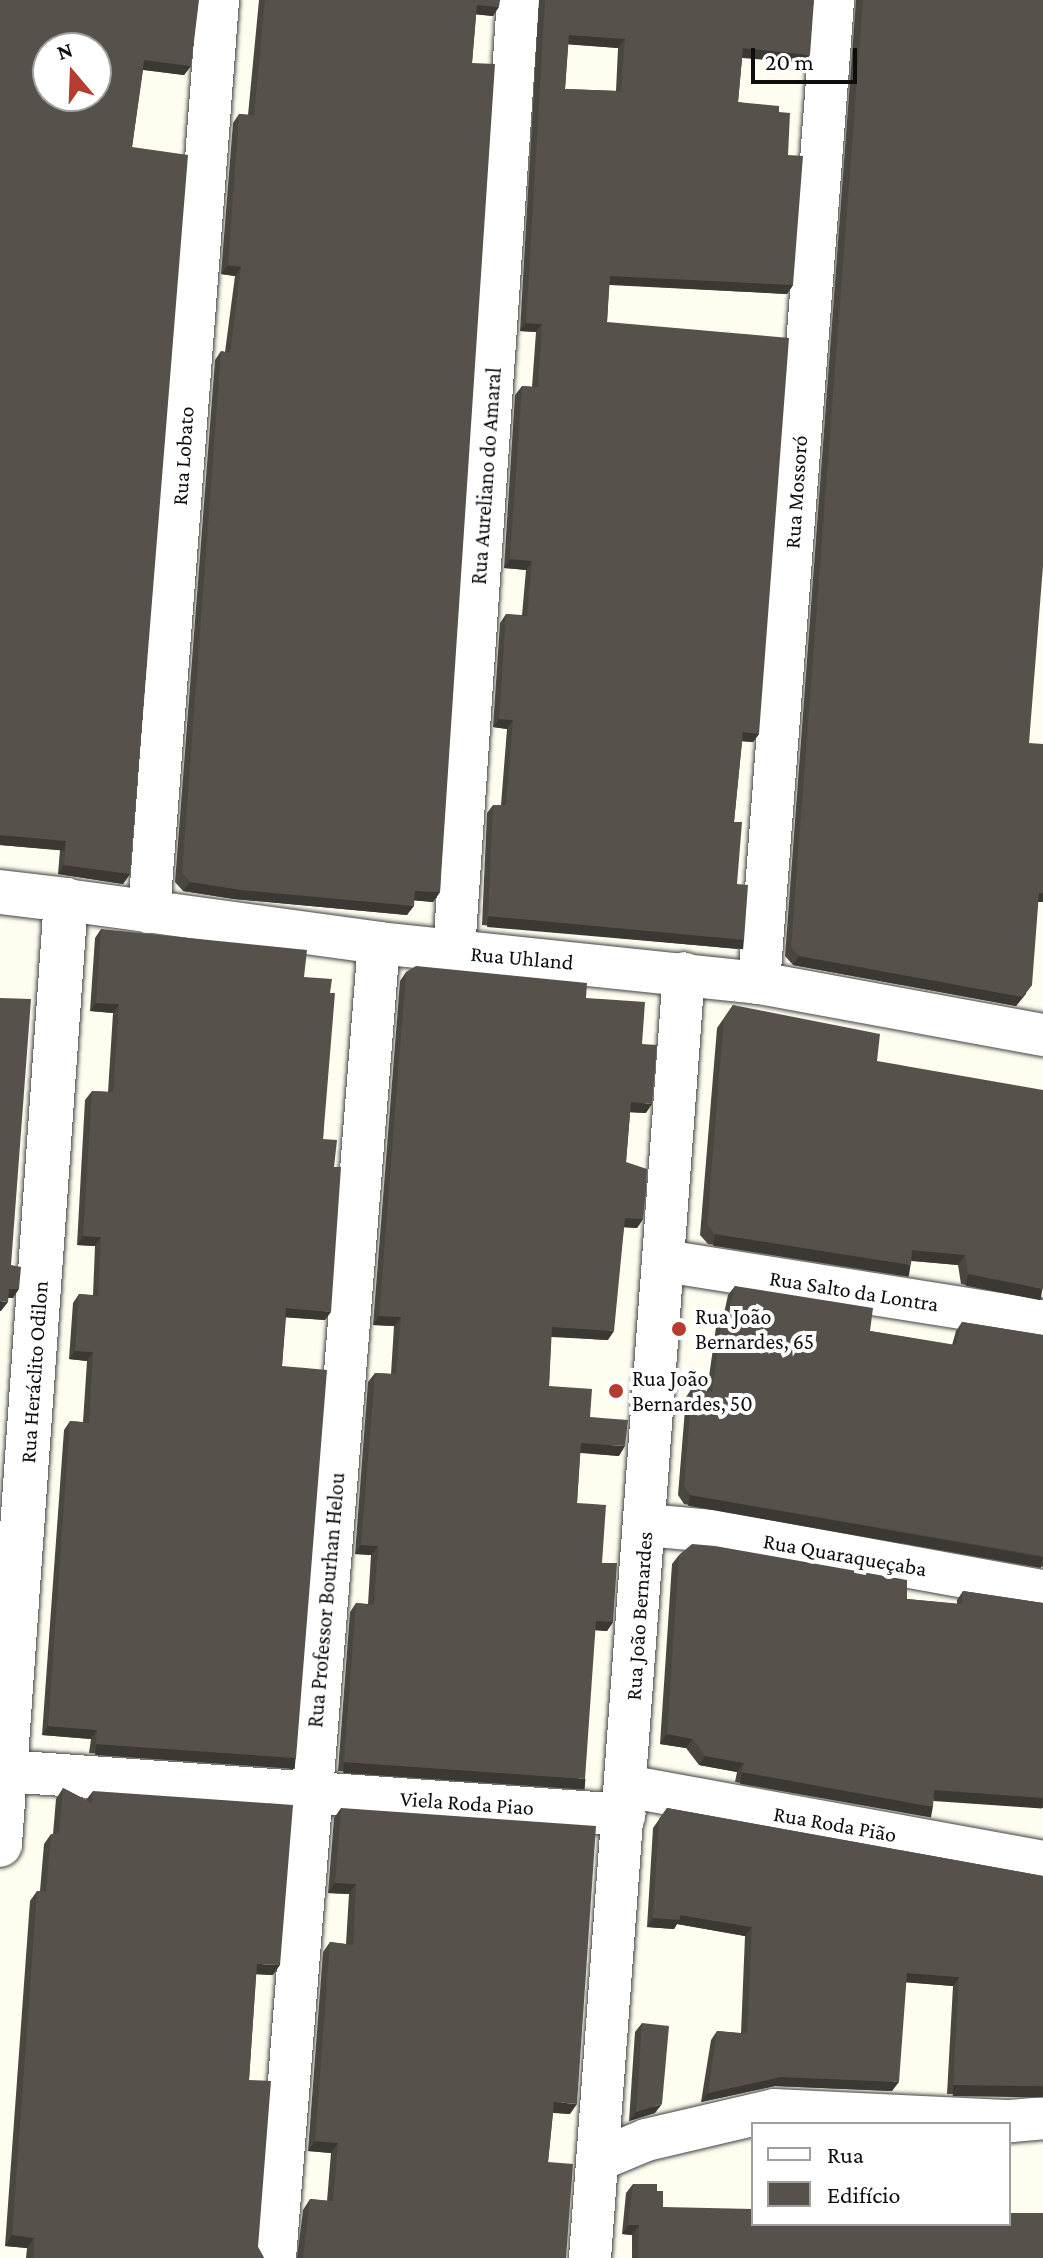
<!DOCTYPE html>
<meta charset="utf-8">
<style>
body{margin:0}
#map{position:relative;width:1043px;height:2258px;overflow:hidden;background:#fefdf0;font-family:"Crimson Pro",serif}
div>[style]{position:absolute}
.roads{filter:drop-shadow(0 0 2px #414141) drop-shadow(0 0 2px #414141)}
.minor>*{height:42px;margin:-21px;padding:0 21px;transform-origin:21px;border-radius:21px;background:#fff}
.tertiary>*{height:44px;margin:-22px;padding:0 22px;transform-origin:22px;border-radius:22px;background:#fff}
.wall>*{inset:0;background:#4a4640}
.shaded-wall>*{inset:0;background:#3c3934;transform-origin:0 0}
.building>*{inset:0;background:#56514b}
.dots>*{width:22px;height:22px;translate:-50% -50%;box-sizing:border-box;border:4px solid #fff;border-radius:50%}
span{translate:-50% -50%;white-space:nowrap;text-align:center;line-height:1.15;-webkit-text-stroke:8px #fff;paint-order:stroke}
.street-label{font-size:22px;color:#0e0e0e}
.poi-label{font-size:22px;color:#0e0e0e}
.left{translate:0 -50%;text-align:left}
.legend{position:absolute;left:751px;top:2122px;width:260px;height:104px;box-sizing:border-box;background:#fff;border:2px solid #9f9f9f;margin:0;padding:10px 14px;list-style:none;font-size:24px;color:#0e0e0e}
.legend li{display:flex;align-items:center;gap:16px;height:40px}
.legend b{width:40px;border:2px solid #9f9f9f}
.north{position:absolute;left:32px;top:32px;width:80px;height:80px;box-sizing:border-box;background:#fff;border:2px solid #9f9f9f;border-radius:50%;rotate:341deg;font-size:22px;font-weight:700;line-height:32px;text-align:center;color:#0e0e0e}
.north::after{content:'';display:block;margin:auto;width:28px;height:36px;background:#b53c2f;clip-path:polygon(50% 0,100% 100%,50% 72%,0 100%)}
.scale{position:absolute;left:751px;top:48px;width:106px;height:36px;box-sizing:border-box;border:4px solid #0e0e0e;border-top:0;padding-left:10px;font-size:24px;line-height:28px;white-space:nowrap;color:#0e0e0e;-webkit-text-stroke:6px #fff;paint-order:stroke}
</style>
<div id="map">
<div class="roads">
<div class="minor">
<i style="left:66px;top:900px;width:316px;rotate:7.8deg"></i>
<i style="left:379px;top:943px;width:382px;rotate:6deg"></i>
<i style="left:759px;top:983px;width:289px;rotate:10.4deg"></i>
<i style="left:149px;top:912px;width:915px;rotate:-85.67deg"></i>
<i style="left:454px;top:951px;width:953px;rotate:-86.15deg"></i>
<i style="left:759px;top:983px;width:986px;rotate:-85.69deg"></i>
<i style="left:665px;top:1261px;width:383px;rotate:9deg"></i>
<i style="left:646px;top:1525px;width:66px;rotate:5.2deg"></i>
<i style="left:712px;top:1531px;width:336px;rotate:10.3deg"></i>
<i style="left:6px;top:1771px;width:620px;rotate:4.07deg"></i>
<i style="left:626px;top:1786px;width:424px;rotate:10.3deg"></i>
<i style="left:598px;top:2160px;width:52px;rotate:-22.6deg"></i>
<i style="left:646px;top:2140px;width:131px;rotate:-13.2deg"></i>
<i style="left:774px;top:2110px;width:237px;rotate:2.7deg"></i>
<i style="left:1011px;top:2121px;width:32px;rotate:-5deg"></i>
<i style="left:275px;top:2258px;width:1319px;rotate:-85.48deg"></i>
<i style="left:590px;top:2258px;width:1288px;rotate:-85.82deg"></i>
</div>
<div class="tertiary">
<i style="left:0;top:892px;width:66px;rotate:6.9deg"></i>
<i style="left:66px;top:900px;width:947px;rotate:94deg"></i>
</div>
</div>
<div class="wall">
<i style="clip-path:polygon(0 0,191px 66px,184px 75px,143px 70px,132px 147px,130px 874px,123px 884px,58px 874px,60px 850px,0 845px)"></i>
<i style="clip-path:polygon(259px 0,500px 0,493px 16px,476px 14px,472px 63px,440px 892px,433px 902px,414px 900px,407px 915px,234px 899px,183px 891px,175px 882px,215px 360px,221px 351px,225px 352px,235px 276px,221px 274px,233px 123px,239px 114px,248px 115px)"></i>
<i style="clip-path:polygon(evenodd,539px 0,814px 0,804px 63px,742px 58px,738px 102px,779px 112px,788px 155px,793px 285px,787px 294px,609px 285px,607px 322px,759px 734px,753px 742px,742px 741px,734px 822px,737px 949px,482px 925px,487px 813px,493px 805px,501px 805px,507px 729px,493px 727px,500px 623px,506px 614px,522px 615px,526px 570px,504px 568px,515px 395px,522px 386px,532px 387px,536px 332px,520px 331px,539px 0,568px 44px,618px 48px,616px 91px,565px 89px,568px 44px)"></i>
<i style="clip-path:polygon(856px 0,1043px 0,1029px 743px,1038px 902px,1026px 994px,1016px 1006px,793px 965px,785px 956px)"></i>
<i style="clip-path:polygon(101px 929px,304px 977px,330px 993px,323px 1139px,334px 1167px,325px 1320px,286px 1317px,282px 1366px,296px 1758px,290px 1767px,89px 1753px,91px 1739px,42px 1735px,64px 1430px,70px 1421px,83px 1422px,87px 1361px,69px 1359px,73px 1303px,79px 1294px,93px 1295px,95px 1246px,77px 1245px,85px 1100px,92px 1091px,108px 1092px,113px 1013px,90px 1011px,95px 938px)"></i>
<i style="clip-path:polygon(406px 972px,586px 998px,642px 1044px,646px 1113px,630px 1112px,626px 1162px,643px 1219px,637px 1228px,624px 1227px,608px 1340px,551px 1337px,549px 1386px,590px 1417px,619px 1456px,580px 1453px,577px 1503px,602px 1563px,613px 1622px,607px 1631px,595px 1630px,578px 1788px,338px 1771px,350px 1612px,356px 1603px,368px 1604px,371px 1555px,355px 1554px,368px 1382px,375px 1373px,391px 1374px,394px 1326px,373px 1325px,400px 981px)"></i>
<i style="clip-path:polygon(733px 1005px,877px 1061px,1043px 1300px,961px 1284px,958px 1265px,911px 1261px,904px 1275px,708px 1244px,700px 1235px,717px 1028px)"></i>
<i style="clip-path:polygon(735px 1286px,870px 1331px,952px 1345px,956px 1331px,962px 1322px,1043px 1335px,1043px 1567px,684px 1504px,678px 1495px,686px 1397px,692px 1388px,707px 1391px,716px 1327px,723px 1318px,728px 1295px)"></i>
<i style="clip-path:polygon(679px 1555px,907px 1599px,957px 1604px,957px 1600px,963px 1591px,1043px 1603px,1043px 1808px,933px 1799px,926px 1816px,735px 1782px,737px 1772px,699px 1765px,686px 1748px,660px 1744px,672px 1564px)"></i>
<i style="clip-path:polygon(63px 1788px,86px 1800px,93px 1791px,273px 1975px,256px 1974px,249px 2080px,258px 2247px,264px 2258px,26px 2258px,27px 2248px,5px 2246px,30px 1901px,37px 1891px,40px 1891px,44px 1844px,51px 1834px,53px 1834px,56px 1799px)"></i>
<i style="clip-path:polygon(341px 1808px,570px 2114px,553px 2113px,548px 2162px,566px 2258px,297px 2258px,303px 2210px,310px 2199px,327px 2201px,331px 2153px,308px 2151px,323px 1952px,330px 1942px,346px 1944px,349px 1894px,328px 1893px,334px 1818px)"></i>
<i style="clip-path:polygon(667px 1808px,1043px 1876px,1043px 2095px,947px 2094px,953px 1986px,906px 1982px,892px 2091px,775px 2086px,701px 2102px,711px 2040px,717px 2031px,741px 2033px,745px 1936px,677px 1924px,674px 1929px,647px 1927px,653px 1828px)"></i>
<i style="clip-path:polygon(642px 2023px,655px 2113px,629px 2121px,635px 2032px)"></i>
<i style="clip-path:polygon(633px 2184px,657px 2191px,663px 2207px,1043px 2258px,632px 2258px,632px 2235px,622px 2234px,626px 2193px)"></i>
</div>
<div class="shaded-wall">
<i style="clip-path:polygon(477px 5px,499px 7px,493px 16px,471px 14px)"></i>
<i style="clip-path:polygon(569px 35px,625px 39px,618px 48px,563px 44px)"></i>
<i style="clip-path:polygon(743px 48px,810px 55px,804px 63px,737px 57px)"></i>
<i style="clip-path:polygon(144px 60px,191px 66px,184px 75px,138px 69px)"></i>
<i style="clip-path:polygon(228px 265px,241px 267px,235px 276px,221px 274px)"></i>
<i style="clip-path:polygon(610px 276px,793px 285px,787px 294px,604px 284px)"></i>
<i style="clip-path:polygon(526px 323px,542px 324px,536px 332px,520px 331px)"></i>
<i style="clip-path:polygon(510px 559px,532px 561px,526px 570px,504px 568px)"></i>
<i style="clip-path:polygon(499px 719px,513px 720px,507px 729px,493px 727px)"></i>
<i style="clip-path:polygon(743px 732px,759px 734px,753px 742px,737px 741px)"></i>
<i style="left:0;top:835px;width:66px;height:10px;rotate:5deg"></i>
<i style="clip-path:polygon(64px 865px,130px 874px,123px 884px,58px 874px)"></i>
<i style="clip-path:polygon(190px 882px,414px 906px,407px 915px,234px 899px,183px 891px)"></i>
<i style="clip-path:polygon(415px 891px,440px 892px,433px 902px,409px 900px)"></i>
<i style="clip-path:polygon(1039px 893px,1043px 893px,1043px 902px,1033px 902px)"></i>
<i style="left:488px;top:916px;width:257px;height:11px;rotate:5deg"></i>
<i style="clip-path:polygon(799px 956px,1032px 985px,1016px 1006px,793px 965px)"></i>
<i style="clip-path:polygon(96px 1003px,119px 1004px,113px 1013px,90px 1011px)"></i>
<i style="clip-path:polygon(631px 1102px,652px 1104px,646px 1113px,625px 1112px)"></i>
<i style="clip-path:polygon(625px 1218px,643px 1219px,637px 1228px,619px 1227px)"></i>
<i style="left:715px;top:1234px;width:198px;height:12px;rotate:9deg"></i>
<i style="clip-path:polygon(83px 1236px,101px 1237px,95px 1246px,77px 1245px)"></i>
<i style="clip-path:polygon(912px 1250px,965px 1255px,958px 1265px,905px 1260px)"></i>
<i style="left:968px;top:1274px;width:76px;height:12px;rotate:11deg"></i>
<i style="clip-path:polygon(9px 1289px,19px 1289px,13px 1298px,2px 1298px)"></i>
<i style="clip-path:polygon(0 1301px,8px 1302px,1px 1311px,0 1311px)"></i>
<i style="clip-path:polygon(286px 1308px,331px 1312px,325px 1320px,280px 1317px)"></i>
<i style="clip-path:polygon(379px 1316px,401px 1317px,394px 1326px,373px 1325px)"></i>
<i style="clip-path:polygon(552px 1327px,614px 1331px,608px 1340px,546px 1336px)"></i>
<i style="clip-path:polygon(75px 1351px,93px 1352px,87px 1361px,69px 1359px)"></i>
<i style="clip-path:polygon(581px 1443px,625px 1446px,619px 1456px,575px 1452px)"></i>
<i style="left:690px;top:1495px;width:358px;height:11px;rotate:10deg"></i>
<i style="clip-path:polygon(361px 1545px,378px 1546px,371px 1555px,355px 1554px)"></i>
<i style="clip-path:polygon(596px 1621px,613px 1622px,607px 1631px,590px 1630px)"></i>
<i style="clip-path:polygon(48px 1726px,97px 1730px,91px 1739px,42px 1735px)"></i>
<i style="clip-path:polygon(667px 1734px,693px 1739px,686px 1748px,660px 1744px)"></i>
<i style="left:96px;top:1744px;width:200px;height:11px;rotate:4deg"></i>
<i style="clip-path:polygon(705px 1756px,744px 1763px,737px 1772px,699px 1765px)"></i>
<i style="left:344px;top:1762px;width:242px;height:11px;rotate:4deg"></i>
<i style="left:742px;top:1772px;width:194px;height:12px;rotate:10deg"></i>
<i style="left:934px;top:1790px;width:109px;height:11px;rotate:4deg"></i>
<i style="clip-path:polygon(335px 1883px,356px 1884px,349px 1894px,328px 1893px)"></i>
<i style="clip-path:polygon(680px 1915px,752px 1927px,745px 1936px,677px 1924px,674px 1929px,647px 1927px,653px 1918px)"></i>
<i style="clip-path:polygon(257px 1964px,280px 1965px,273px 1975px,250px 1974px)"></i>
<i style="clip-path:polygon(907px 1973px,959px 1977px,953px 1986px,900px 1982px)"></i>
<i style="clip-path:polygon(781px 2077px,899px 2082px,892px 2091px,775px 2086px,701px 2102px,708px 2093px)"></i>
<i style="left:953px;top:2085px;width:90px;height:11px;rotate:1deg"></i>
<i style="clip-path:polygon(554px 2102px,577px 2104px,570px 2114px,547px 2112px)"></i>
<i style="clip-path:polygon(662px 2104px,655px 2113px,629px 2121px,636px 2112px)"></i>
<i style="clip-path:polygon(315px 2141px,338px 2143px,331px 2153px,308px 2151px)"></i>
<i style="clip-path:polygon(628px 2225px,639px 2225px,632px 2235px,622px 2234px)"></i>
<i style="clip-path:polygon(12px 2235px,34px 2238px,27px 2248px,5px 2246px)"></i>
</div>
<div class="building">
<i style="clip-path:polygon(evenodd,0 0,199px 0,191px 66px,144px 60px,132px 147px,188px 155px,130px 874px,64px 865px,66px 841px,0 835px,0 0,48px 48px,96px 48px,96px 96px,48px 96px,48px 48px)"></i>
<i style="clip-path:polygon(265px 0,500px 0,499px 7px,477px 5px,472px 63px,495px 64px,440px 892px,415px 891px,414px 906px,241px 890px,190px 882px,182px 873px,221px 351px,230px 353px,241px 267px,228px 265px,239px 114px,254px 115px)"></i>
<i style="clip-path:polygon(evenodd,545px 0,814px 0,810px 55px,743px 48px,738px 102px,779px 106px,779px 112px,790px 113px,788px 155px,803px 156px,793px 285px,610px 276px,607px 322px,789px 338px,759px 734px,743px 732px,734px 822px,742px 822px,737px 884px,748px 885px,744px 940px,488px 916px,493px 805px,506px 805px,513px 720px,499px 719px,506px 614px,527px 616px,532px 561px,510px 559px,522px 386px,538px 387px,542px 324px,526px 323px,545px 0,569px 35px,625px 39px,621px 91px,565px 89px,569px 35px)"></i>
<i style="clip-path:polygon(863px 0,1043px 0,1043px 566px,1029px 743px,1043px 744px,1043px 893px,1039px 893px,1032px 985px,1022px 997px,799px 956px,791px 947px)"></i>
<i style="clip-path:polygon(101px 929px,307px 950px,304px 977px,332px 979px,330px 993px,335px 993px,323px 1139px,337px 1140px,334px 1167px,341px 1167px,331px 1312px,286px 1308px,282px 1366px,327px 1370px,296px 1758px,96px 1744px,97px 1730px,48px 1726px,70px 1421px,89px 1423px,93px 1352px,75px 1351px,79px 1294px,98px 1296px,101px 1237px,83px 1236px,92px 1091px,113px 1092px,119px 1004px,96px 1003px)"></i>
<i style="clip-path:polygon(416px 966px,587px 983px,586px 998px,645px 1002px,642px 1044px,657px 1045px,652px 1104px,631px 1102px,626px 1162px,647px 1169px,646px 1190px,643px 1219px,625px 1218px,614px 1331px,552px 1327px,549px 1386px,592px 1389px,590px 1417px,628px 1420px,625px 1446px,581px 1443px,577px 1503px,606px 1505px,602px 1563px,617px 1563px,613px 1622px,596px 1621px,585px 1779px,344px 1762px,356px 1603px,374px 1605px,378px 1546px,361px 1545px,375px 1373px,396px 1374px,401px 1317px,379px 1316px,406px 972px)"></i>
<i style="clip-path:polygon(0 998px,31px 999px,11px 1265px,21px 1267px,19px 1289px,9px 1289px,8px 1302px,0 1301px)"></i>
<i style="clip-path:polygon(733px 1005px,880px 1034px,877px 1061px,1043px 1090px,1043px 1289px,968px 1274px,965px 1255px,912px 1250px,911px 1265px,715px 1234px,707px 1225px,724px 1018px)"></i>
<i style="clip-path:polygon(735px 1286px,873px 1308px,870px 1331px,956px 1345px,962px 1322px,1043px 1335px,1043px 1556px,690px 1495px,684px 1486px,692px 1388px,712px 1392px,722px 1318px,727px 1318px)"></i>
<i style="clip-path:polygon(692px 1544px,715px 1546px,907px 1580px,907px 1599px,962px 1604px,963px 1591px,1043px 1603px,1043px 1798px,934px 1790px,933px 1807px,742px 1772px,744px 1763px,705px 1756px,693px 1739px,667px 1734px,679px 1555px)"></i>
<i style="clip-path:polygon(63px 1788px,92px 1803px,93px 1791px,293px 1805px,280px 1965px,257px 1964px,249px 2080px,271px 2081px,258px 2247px,264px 2258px,33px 2258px,34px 2238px,12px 2235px,37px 1891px,46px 1891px,51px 1834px,59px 1834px)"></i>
<i style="clip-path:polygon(341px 1808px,596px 1826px,577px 2104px,554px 2102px,548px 2162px,573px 2164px,566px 2258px,303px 2258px,310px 2199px,333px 2201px,338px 2143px,315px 2141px,330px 1942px,353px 1945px,356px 1884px,335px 1883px)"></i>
<i style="clip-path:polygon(667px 1808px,1043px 1876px,1043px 2086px,953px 2085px,959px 1977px,907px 1973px,899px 2082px,781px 2077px,708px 2093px,717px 2031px,747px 2034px,752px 1927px,680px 1915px,680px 1920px,653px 1918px,659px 1819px)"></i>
<i style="clip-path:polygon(642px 2023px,669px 2026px,662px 2104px,636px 2112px)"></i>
<i style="clip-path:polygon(633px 2184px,657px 2184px,657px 2191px,663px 2191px,663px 2207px,753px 2209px,753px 2224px,1009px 2224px,1009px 2213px,1043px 2213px,1043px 2258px,638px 2258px,639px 2225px,628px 2225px)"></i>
</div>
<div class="dots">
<i style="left:679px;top:1329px;background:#b53c2f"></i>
<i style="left:616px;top:1391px;background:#b53c2f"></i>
</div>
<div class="street-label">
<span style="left:183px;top:456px;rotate:-86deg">Rua Lobato</span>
<span style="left:486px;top:476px;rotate:-86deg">Rua Aureliano do Amaral</span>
<span style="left:796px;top:492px;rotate:-86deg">Rua Mossoró</span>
<span style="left:522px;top:958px;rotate:5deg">Rua Uhland</span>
<span style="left:854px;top:1291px;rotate:9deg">Rua Salto da Lontra</span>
<span style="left:34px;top:1372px;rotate:-86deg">Rua Heráclito Odilon</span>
<span style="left:845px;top:1555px;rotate:10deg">Rua Quaraqueçaba</span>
<span style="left:326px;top:1600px;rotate:-85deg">Rua Professor Bourhan Helou</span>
<span style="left:639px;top:1616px;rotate:-86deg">Rua João Bernardes</span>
<span style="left:467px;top:1803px;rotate:4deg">Viela Roda Piao</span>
<span style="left:835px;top:1824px;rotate:10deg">Rua Roda Pião</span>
</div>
<div class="poi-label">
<span class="left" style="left:695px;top:1329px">Rua João<br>Bernardes, 65</span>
<span class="left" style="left:632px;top:1391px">Rua João<br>Bernardes, 50</span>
</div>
<ul class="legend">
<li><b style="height:10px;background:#fff"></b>Rua</li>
<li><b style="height:22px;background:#56514b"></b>Edifício</li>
</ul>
<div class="north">N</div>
<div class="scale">20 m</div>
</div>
